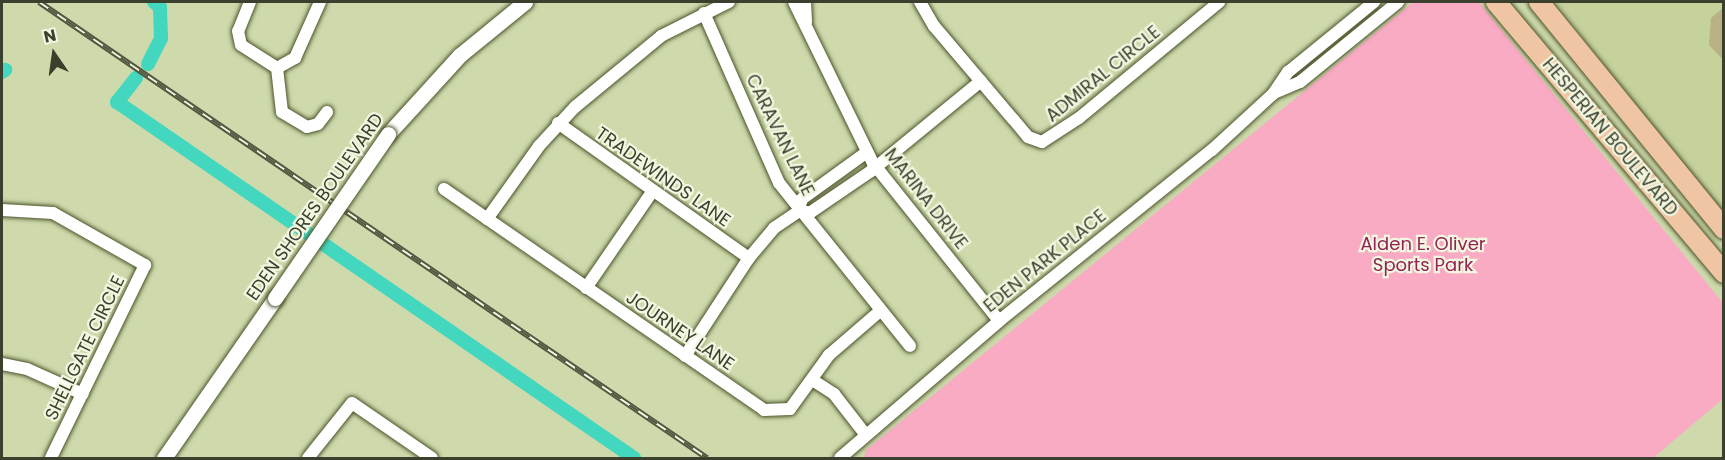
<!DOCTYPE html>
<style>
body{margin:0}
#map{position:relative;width:1725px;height:460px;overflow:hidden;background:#cedaac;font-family:Poppins,sans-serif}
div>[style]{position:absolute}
.built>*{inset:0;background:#c5d29c}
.green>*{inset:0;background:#faabc4}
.canal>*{height:14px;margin:-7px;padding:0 7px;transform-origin:7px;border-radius:7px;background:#42d7be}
.building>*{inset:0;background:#bab284}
.roads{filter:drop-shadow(0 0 2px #4b542b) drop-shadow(0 0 2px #4b542b)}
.minor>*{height:12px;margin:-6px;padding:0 6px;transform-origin:6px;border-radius:6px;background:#fff}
.tertiary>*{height:15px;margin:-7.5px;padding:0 7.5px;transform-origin:7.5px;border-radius:7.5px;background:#fff}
.primary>*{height:20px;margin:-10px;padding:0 10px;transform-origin:10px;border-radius:10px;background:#efc5a3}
.rail>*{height:6px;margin-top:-3px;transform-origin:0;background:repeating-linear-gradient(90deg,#f1f7e0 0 11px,#525841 0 22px);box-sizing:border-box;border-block:2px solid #525841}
.bridges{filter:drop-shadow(0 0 2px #4b542b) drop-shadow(0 0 2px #4b542b)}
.tertiary-bridge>*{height:15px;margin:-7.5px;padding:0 7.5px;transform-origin:7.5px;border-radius:7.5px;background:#fff}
span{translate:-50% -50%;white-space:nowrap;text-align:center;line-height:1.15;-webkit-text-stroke:4.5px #f1f7e0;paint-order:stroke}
.street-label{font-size:18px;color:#3b3f2d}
.park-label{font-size:18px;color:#932354}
.frame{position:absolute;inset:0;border:3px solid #3b3f2d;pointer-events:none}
.north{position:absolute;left:24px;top:24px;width:60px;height:60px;-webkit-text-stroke:4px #f1f7e0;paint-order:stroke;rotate:347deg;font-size:16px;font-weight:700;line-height:24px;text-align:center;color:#3b3f2d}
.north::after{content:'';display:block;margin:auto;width:21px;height:27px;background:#3b3f2d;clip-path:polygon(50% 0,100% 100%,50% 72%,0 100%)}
</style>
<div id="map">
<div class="built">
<i style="clip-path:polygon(1556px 2px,1723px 2px,1723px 223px)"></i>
</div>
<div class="green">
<i style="clip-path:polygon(1413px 2px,1479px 2px,1723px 303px,1723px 399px,1653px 458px,864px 458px,866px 450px)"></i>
</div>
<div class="canal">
<i style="left:148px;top:64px;width:29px;rotate:-63deg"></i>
<i style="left:161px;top:38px;width:31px;rotate:-92deg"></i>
<i style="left:160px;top:7px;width:8px;rotate:-140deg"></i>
<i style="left:2px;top:72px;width:4px;rotate:-34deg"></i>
<i style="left:136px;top:78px;width:31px;rotate:128deg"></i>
<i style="left:117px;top:102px;width:628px;rotate:34.55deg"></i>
</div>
<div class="building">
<i style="clip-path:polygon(1724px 7px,1724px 61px,1709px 45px,1711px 18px)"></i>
</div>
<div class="roads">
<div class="minor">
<i style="left:250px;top:2px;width:31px;rotate:112deg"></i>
<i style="left:238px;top:31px;width:14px;rotate:78deg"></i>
<i style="left:241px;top:45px;width:43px;rotate:32.6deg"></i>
<i style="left:277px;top:68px;width:21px;rotate:-29deg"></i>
<i style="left:295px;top:58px;width:61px;rotate:-65.9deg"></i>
<i style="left:794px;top:2px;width:179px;rotate:63.9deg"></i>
<i style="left:873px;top:163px;width:202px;rotate:51.4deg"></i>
<i style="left:805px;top:2px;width:20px;rotate:87deg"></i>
<i style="left:920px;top:2px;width:28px;rotate:60deg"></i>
<i style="left:934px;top:26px;width:122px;rotate:49.7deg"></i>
<i style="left:1013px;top:119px;width:23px;rotate:50deg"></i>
<i style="left:1028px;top:137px;width:15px;rotate:20deg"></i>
<i style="left:1042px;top:142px;width:44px;rotate:-33deg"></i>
<i style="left:1079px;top:118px;width:182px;rotate:-39.6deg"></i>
<i style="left:704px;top:13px;width:186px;rotate:66.2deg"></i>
<i style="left:779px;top:183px;width:209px;rotate:51.2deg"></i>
<i style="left:277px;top:68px;width:44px;rotate:83.5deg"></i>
<i style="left:282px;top:112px;width:29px;rotate:31deg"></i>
<i style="left:307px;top:127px;width:11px;rotate:-15deg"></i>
<i style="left:318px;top:124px;width:15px;rotate:-53deg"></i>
<i style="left:1274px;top:93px;width:28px;rotate:-23deg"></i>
<i style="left:1300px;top:82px;width:127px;rotate:-39.2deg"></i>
<i style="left:558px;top:123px;width:234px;rotate:35.3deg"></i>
<i style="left:444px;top:189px;width:389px;rotate:34.6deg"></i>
<i style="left:764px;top:410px;width:26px;rotate:-2deg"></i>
<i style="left:790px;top:409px;width:67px;rotate:-54.2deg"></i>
<i style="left:829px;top:355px;width:67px;rotate:-40.8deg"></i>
<i style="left:2px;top:210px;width:51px;rotate:3.4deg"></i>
<i style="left:53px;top:213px;width:106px;rotate:29.5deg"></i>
<i style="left:145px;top:265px;width:215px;rotate:116deg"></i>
<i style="left:798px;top:212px;width:14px;rotate:-73deg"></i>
<i style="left:802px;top:199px;width:80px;rotate:-35.9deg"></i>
<i style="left:487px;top:219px;width:90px;rotate:-54.5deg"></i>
<i style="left:539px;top:146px;width:53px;rotate:-47.3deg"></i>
<i style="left:575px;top:107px;width:112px;rotate:-39.5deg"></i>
<i style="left:661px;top:36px;width:76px;rotate:-26.6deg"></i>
<i style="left:586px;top:288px;width:116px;rotate:-55.5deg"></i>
<i style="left:685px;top:356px;width:117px;rotate:-56.9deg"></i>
<i style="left:749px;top:258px;width:39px;rotate:-50deg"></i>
<i style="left:774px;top:228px;width:29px;rotate:-34deg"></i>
<i style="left:798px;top:212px;width:13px"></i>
<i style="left:811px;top:212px;width:73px;rotate:-34.3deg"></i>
<i style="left:871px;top:171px;width:142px;rotate:-39.3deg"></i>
<i style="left:2px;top:364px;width:25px;rotate:11deg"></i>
<i style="left:27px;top:369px;width:61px;rotate:24.1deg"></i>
<i style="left:814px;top:381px;width:24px;rotate:33deg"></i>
<i style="left:834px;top:394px;width:51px;rotate:52.2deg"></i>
<i style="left:308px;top:458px;width:70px;rotate:-51.3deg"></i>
<i style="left:352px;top:403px;width:97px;rotate:34.5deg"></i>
<i style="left:840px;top:458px;width:210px;rotate:-40.7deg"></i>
<i style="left:999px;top:321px;width:273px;rotate:-38.8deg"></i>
<i style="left:1212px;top:150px;width:83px;rotate:-42.6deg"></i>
<i style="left:1273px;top:94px;width:27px;rotate:-56deg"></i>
<i style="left:1288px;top:72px;width:111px;rotate:-39.1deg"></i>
</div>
<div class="tertiary">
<i style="left:388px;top:134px;width:107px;rotate:-47.7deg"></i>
<i style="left:460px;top:55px;width:84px;rotate:-39.2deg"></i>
<i style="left:164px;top:458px;width:195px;rotate:-55.2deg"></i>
</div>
<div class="primary">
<i style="left:1496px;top:2px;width:354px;rotate:49.9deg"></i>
<i style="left:1539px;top:2px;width:293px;rotate:50.8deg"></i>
</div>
</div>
<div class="rail">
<i style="left:39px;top:2px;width:809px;rotate:34.32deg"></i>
</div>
<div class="bridges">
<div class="tertiary-bridge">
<i style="left:275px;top:298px;width:199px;rotate:-55.4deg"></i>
</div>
</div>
<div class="street-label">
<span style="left:1103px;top:74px;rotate:-39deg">ADMIRAL CIRCLE</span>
<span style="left:780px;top:135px;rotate:64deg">CARAVAN LANE</span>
<span style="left:1610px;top:137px;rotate:50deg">HESPERIAN BOULEVARD</span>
<span style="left:663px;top:177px;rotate:35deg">TRADEWINDS LANE</span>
<span style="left:926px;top:199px;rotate:52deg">MARINA DRIVE</span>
<span style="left:315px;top:207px;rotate:-55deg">EDEN SHORES BOULEVARD</span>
<span style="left:1045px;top:261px;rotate:-39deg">EDEN PARK PLACE</span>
<span style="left:680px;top:331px;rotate:34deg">JOURNEY LANE</span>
<span style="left:85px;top:348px;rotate:-64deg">SHELLGATE CIRCLE</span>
</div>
<div class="park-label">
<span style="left:1423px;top:255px">Alden E. Oliver<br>Sports Park</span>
</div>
<div class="frame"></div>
<div class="north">N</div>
</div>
